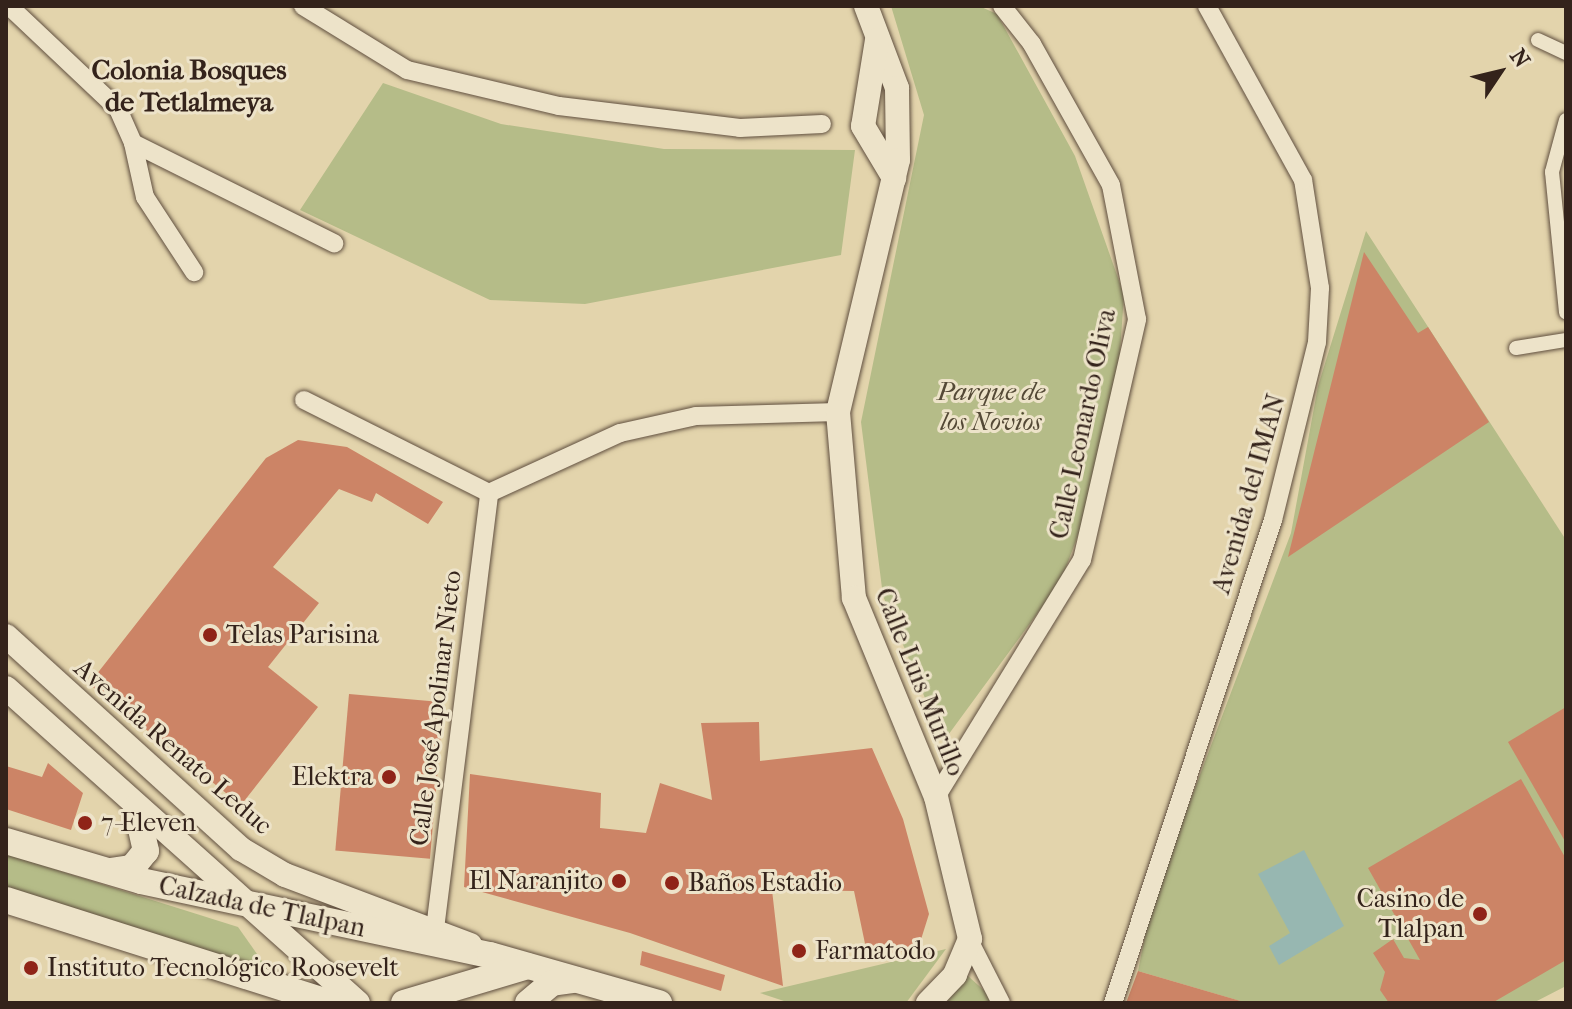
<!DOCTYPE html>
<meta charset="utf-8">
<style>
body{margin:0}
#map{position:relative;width:1572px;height:1009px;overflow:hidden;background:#e3d4ac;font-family:"IM FELL French Canon",serif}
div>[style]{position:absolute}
.green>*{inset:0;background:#b5bc88}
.water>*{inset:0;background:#97b7b1}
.building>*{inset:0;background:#cc8466;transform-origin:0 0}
.roads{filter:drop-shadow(0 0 2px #604f3f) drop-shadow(0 0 2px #604f3f)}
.pedestrian>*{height:14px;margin:-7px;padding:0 7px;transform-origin:7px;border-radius:7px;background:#ede3c9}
.minor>*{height:18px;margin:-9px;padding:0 9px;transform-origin:9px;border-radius:9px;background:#ede3c9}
.tertiary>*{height:24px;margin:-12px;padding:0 12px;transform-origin:12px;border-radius:12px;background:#ede3c9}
.secondary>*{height:26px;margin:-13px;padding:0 13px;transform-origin:13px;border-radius:13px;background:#ede3c9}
.dots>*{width:22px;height:22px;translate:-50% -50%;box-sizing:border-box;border:4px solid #ede3c9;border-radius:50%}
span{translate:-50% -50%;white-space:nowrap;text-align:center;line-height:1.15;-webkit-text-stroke:6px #ede3c9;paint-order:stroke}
.park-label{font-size:26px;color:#544936;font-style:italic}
.street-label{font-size:26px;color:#34231b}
.poi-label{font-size:26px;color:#34231b}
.left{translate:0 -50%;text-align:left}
.right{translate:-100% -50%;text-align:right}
.neighbourhood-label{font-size:28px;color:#34231b;font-weight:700}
.frame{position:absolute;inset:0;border:8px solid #34231b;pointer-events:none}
.north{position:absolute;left:1460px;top:32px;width:80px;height:80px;-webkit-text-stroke:6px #ede3c9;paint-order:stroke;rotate:55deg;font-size:22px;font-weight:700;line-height:32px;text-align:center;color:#34231b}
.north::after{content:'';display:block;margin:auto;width:28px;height:36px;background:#34231b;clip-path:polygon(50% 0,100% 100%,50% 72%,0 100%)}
</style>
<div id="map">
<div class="green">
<i style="clip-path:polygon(891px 6px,979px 6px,997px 14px,1075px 156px,1124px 295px,1114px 437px,1061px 581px,943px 742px,883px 596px,861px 422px,924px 115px)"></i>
<i style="clip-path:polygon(383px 83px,501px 124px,664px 149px,855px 150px,841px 255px,585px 304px,490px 300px,300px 210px)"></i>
<i style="clip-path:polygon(1366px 231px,1566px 540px,1566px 986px,1533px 1003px,1247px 1003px,1138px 971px,1151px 905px,1291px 533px,1318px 386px)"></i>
<i style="clip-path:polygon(6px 854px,238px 927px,269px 971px,6px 894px)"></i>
<i style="clip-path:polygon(946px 949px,906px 1003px,790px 1003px,760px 993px)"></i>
<i style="clip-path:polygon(968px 976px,998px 1003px,946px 1003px)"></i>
</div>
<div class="water">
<i style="clip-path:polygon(1304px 850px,1344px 926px,1279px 965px,1269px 946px,1290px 933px,1258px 874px)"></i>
</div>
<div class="building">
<i style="clip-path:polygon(1364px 252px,1418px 333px,1428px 327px,1489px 422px,1288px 557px)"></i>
<i style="clip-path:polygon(298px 440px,347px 447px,443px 502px,428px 524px,376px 493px,372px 502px,339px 489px,273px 567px,319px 603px,268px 667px,318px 707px,241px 805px,89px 684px,266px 458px)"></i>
<i style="left:349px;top:694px;width:95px;height:157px;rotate:5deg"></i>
<i style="clip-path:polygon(1566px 707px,1566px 843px,1508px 742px)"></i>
<i style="clip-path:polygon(759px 722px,760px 761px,872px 748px,903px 819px,929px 914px,918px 949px,868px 958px,854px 891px,772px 890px,783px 986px,630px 933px,464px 887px,470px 774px,601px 793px,600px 828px,646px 833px,660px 783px,712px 800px,701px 723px)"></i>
<i style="clip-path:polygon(48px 763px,83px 793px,71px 830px,6px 809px,6px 766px,42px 777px)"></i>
<i style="clip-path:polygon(1521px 779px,1566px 859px,1566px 960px,1492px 1003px,1389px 1003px,1380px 990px,1385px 972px,1373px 953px,1393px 939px,1404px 958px,1420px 960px,1368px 868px)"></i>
<i style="clip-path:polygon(642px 951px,725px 975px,721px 991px,640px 965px)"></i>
<i style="clip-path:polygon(1138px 971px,1244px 1002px,1244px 1003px,1126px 1003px)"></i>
</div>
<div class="roads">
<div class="pedestrian">
<i style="left:1538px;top:40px;width:31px;rotate:25deg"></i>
<i style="left:1566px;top:120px;width:54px;rotate:105.1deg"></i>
<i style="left:1552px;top:172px;width:141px;rotate:84.3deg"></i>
<i style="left:1516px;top:348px;width:51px;rotate:-9.1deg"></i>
</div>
<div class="minor">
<i style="left:9px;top:6px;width:150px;rotate:43.4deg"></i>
<i style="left:118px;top:109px;width:37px;rotate:66deg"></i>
<i style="left:133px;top:143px;width:225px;rotate:26.5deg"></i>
<i style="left:303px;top:6px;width:122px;rotate:31.6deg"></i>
<i style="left:407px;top:70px;width:156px;rotate:13.3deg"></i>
<i style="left:559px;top:106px;width:182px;rotate:6.9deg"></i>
<i style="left:740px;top:128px;width:82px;rotate:-2.8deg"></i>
<i style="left:133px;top:143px;width:55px;rotate:77.5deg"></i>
<i style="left:145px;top:197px;width:90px;rotate:56.8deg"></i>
<i style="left:304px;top:400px;width:207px;rotate:26.7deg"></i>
<i style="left:936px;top:797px;width:278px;rotate:-58.4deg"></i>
<i style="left:1082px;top:560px;width:247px;rotate:-77.1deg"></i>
<i style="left:1137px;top:319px;width:136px;rotate:-101deg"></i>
<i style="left:1111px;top:185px;width:162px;rotate:-119.3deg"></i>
<i style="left:1032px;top:44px;width:48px;rotate:-128.3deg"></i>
<i style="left:435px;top:929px;width:439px;rotate:-82.9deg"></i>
<i style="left:489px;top:493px;width:144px;rotate:-24.6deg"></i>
<i style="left:620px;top:433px;width:78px;rotate:-12.6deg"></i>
<i style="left:696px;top:416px;width:142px;rotate:-1.6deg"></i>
<i style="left:971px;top:944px;width:66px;rotate:63deg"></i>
<i style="left:1113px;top:1003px;width:509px;rotate:-71.67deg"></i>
<i style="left:1273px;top:520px;width:183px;rotate:-76.1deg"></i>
<i style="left:1317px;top:342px;width:54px;rotate:-86.8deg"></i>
<i style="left:1320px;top:288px;width:109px;rotate:-98.9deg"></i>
<i style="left:1303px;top:180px;width:199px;rotate:-118.9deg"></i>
</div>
<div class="tertiary">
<i style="left:866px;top:6px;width:88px;rotate:69.3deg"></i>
<i style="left:897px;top:88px;width:72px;rotate:89.2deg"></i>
<i style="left:898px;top:160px;width:259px;rotate:103.4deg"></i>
<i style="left:838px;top:412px;width:187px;rotate:85.1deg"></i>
<i style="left:854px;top:598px;width:215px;rotate:67.6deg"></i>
<i style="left:936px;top:797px;width:146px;rotate:76.5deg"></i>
<i style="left:970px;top:939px;width:39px;rotate:113deg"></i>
<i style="left:955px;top:975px;width:39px;rotate:134deg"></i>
<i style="left:877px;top:40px;width:87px;rotate:99.2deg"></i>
<i style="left:863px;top:126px;width:61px;rotate:59.2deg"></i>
<i style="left:6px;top:636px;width:317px;rotate:42.2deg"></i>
<i style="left:241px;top:849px;width:51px;rotate:30.6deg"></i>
<i style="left:285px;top:875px;width:198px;rotate:20.7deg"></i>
<i style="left:6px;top:688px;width:472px;rotate:41.8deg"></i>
</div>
<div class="secondary">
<i style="left:6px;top:841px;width:141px;rotate:16.5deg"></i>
<i style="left:141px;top:881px;width:357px;rotate:12deg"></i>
<i style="left:490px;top:955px;width:176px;rotate:15.9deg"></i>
<i style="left:110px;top:871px;width:22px;rotate:-8deg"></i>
<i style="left:132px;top:868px;width:22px;rotate:-51deg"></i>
<i style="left:146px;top:851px;width:45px;rotate:-102.8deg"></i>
<i style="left:6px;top:900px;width:341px;rotate:17.6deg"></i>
<i style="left:404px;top:1003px;width:129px;rotate:-16.6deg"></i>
<i style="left:528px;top:1003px;width:31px;rotate:-40deg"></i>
<i style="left:552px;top:983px;width:22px;rotate:-8deg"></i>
</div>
</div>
<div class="dots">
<i style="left:210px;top:635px;background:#8f2418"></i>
<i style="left:389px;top:777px;background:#8f2418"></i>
<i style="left:85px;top:823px;background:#8f2418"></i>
<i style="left:619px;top:881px;background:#8f2418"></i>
<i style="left:672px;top:883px;background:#8f2418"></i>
<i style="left:1480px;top:914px;background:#8f2418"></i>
<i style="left:799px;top:951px;background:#8f2418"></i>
<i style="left:31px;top:968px;background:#8f2418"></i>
</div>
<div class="park-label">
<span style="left:991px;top:407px">Parque de<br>los Novios</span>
</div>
<div class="street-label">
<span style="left:1083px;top:424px;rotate:-78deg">Calle Leonardo Oliva</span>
<span style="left:1249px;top:494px;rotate:-74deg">Avenida del IMAN</span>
<span style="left:920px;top:682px;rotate:68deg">Calle Luis Murillo</span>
<span style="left:436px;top:708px;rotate:-83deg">Calle José Apolinar Nieto</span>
<span style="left:173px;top:747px;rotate:41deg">Avenida Renato Leduc</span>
<span style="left:262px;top:907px;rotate:12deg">Calzada de Tlalpan</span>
</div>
<div class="poi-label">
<span class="left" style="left:226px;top:635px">Telas Parisina</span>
<span class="right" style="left:373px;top:777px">Elektra</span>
<span class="left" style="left:101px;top:823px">7-Eleven</span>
<span class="right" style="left:603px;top:881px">El Naranjito</span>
<span class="left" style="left:688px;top:883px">Baños Estadio</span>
<span class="right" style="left:1464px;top:914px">Casino de<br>Tlalpan</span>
<span class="left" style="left:815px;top:951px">Farmatodo</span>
<span class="left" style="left:47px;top:968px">Instituto Tecnológico Roosevelt</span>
</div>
<div class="neighbourhood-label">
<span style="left:189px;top:86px">Colonia Bosques<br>de Tetlalmeya</span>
</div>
<div class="frame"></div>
<div class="north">N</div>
</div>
